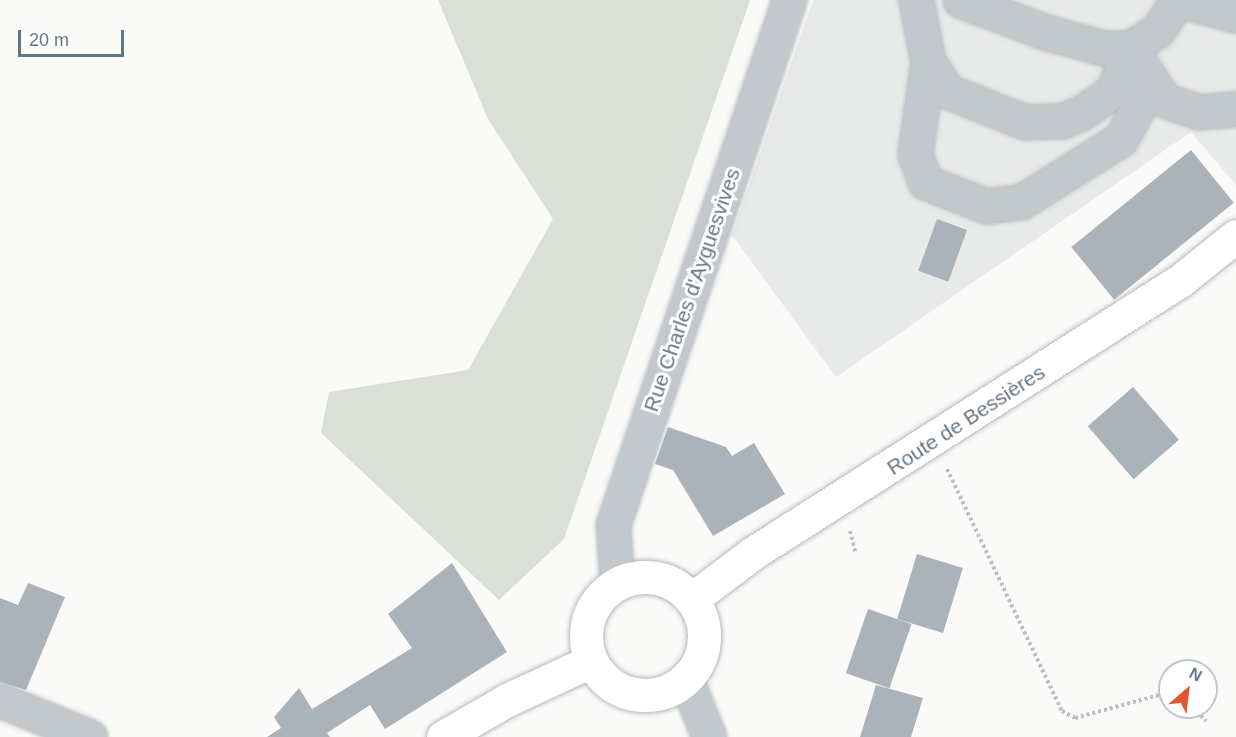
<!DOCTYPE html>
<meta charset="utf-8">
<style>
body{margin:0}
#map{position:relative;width:1236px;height:737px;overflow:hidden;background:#fafaf8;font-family:Arial,sans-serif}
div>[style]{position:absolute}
.built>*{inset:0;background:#e8e9e9}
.green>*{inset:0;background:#dadfd7}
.building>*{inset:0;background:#aab3b9;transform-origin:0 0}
.path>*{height:4px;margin-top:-2px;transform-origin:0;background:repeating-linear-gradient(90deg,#bbbfc2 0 3px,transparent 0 6px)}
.roads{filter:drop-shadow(0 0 2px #b5babe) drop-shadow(0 0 2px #b5babe)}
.minor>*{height:33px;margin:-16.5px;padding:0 16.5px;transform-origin:16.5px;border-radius:16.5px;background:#c3c8cc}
.major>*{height:33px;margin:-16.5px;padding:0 16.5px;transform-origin:16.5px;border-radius:16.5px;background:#fff}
.major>.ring{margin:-16.5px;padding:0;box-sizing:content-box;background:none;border:33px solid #fff;border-radius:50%}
span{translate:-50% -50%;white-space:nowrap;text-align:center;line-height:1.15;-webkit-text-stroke:6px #fff;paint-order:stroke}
.street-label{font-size:21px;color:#657683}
.north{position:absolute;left:1158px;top:659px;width:60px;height:60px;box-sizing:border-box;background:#fff;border:2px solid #c1c8cd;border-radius:50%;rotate:28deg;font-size:16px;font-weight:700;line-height:24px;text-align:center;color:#657683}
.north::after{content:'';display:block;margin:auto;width:21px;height:27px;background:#e4572e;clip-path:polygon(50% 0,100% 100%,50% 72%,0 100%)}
.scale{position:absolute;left:18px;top:30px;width:106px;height:27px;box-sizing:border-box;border:3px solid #657683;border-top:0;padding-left:8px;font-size:18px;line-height:21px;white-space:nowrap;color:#657683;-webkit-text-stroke:4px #fff;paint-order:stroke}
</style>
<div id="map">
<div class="built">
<i style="clip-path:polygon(813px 0,1236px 0,1236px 185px,1191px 132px,836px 377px,732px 235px)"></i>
</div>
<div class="green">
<i style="clip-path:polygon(438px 0,750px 0,564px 539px,499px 600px,321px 433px,329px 392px,468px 370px,553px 219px,488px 119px)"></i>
</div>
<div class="building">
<i style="left:1191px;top:150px;width:68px;height:154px;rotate:51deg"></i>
<i style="left:937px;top:219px;width:32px;height:55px;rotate:20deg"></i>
<i style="left:1133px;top:387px;width:70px;height:60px;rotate:49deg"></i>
<i style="clip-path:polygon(668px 427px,726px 447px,732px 456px,754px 443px,785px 494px,713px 536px,673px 470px,655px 464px)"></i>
<i style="left:917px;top:554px;width:48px;height:68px;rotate:17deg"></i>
<i style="clip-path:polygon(452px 563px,507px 652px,385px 729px,370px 705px,327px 733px,330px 737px,267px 737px,281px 728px,274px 717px,299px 688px,312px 709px,412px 648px,388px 614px)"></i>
<i style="clip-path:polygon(28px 583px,65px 597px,26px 690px,0 682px,0 598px,18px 605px)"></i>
<i style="left:868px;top:609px;width:46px;height:68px;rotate:19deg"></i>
<i style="clip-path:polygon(876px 685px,923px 698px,911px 737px,860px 737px)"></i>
</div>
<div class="path">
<i style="left:947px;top:469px;width:268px;rotate:64.6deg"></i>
<i style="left:1062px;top:711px;width:15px;rotate:28deg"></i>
<i style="left:1075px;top:718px;width:98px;rotate:-15.3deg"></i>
<i style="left:850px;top:531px;width:21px;rotate:76deg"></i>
<i style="left:1192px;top:707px;width:20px;rotate:45deg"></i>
</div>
<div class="roads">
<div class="minor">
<i style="left:916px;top:0;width:62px;rotate:78.9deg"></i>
<i style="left:928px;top:61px;width:36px;rotate:58deg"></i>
<i style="left:947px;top:91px;width:84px;rotate:21.7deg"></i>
<i style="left:1025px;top:122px;width:37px;rotate:-2deg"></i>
<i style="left:1062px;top:121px;width:23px;rotate:-23deg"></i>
<i style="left:1083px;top:112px;width:37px;rotate:-35deg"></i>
<i style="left:1113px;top:91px;width:45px;rotate:-69.1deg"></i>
<i style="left:960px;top:0;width:91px;rotate:20.6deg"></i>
<i style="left:1045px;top:32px;width:60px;rotate:15.4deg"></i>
<i style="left:1103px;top:48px;width:27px"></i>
<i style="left:1130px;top:48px;width:32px;rotate:-32deg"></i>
<i style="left:1157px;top:31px;width:37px;rotate:-56deg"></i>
<i style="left:1178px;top:0;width:60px;rotate:14.5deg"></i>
<i style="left:1136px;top:57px;width:51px;rotate:56.9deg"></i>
<i style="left:1164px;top:100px;width:36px;rotate:19deg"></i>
<i style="left:1198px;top:112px;width:38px;rotate:-5deg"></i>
<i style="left:928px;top:61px;width:94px;rotate:98deg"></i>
<i style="left:915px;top:154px;width:30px;rotate:70deg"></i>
<i style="left:925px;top:182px;width:66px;rotate:21.5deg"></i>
<i style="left:986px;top:206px;width:35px;rotate:-7deg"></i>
<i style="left:1021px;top:202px;width:118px;rotate:-32.2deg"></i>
<i style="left:1121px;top:139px;width:36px;rotate:-62deg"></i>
<i style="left:1138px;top:107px;width:60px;rotate:-97.7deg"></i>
<i style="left:617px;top:583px;width:58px;rotate:-93.9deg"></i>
<i style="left:613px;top:525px;width:554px;rotate:-71.47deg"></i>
<i style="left:686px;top:680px;width:61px;rotate:68deg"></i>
<i style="left:0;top:700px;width:97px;rotate:22.3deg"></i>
</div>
<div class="major">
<i class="ring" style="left:586px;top:577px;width:85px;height:85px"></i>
<i style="left:692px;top:599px;width:76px;rotate:-37deg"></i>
<i style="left:753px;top:553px;width:508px;rotate:-32.53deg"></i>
<i style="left:1181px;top:280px;width:70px;rotate:-38.7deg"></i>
<i style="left:443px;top:737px;width:74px;rotate:-30deg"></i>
<i style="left:507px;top:700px;width:93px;rotate:-24.9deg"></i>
</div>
</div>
<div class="street-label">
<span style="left:692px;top:290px;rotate:-71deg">Rue Charles d'Ayguesvives</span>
<span style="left:966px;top:420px;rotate:-33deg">Route de Bessières</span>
</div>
<div class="north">N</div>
<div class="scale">20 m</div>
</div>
